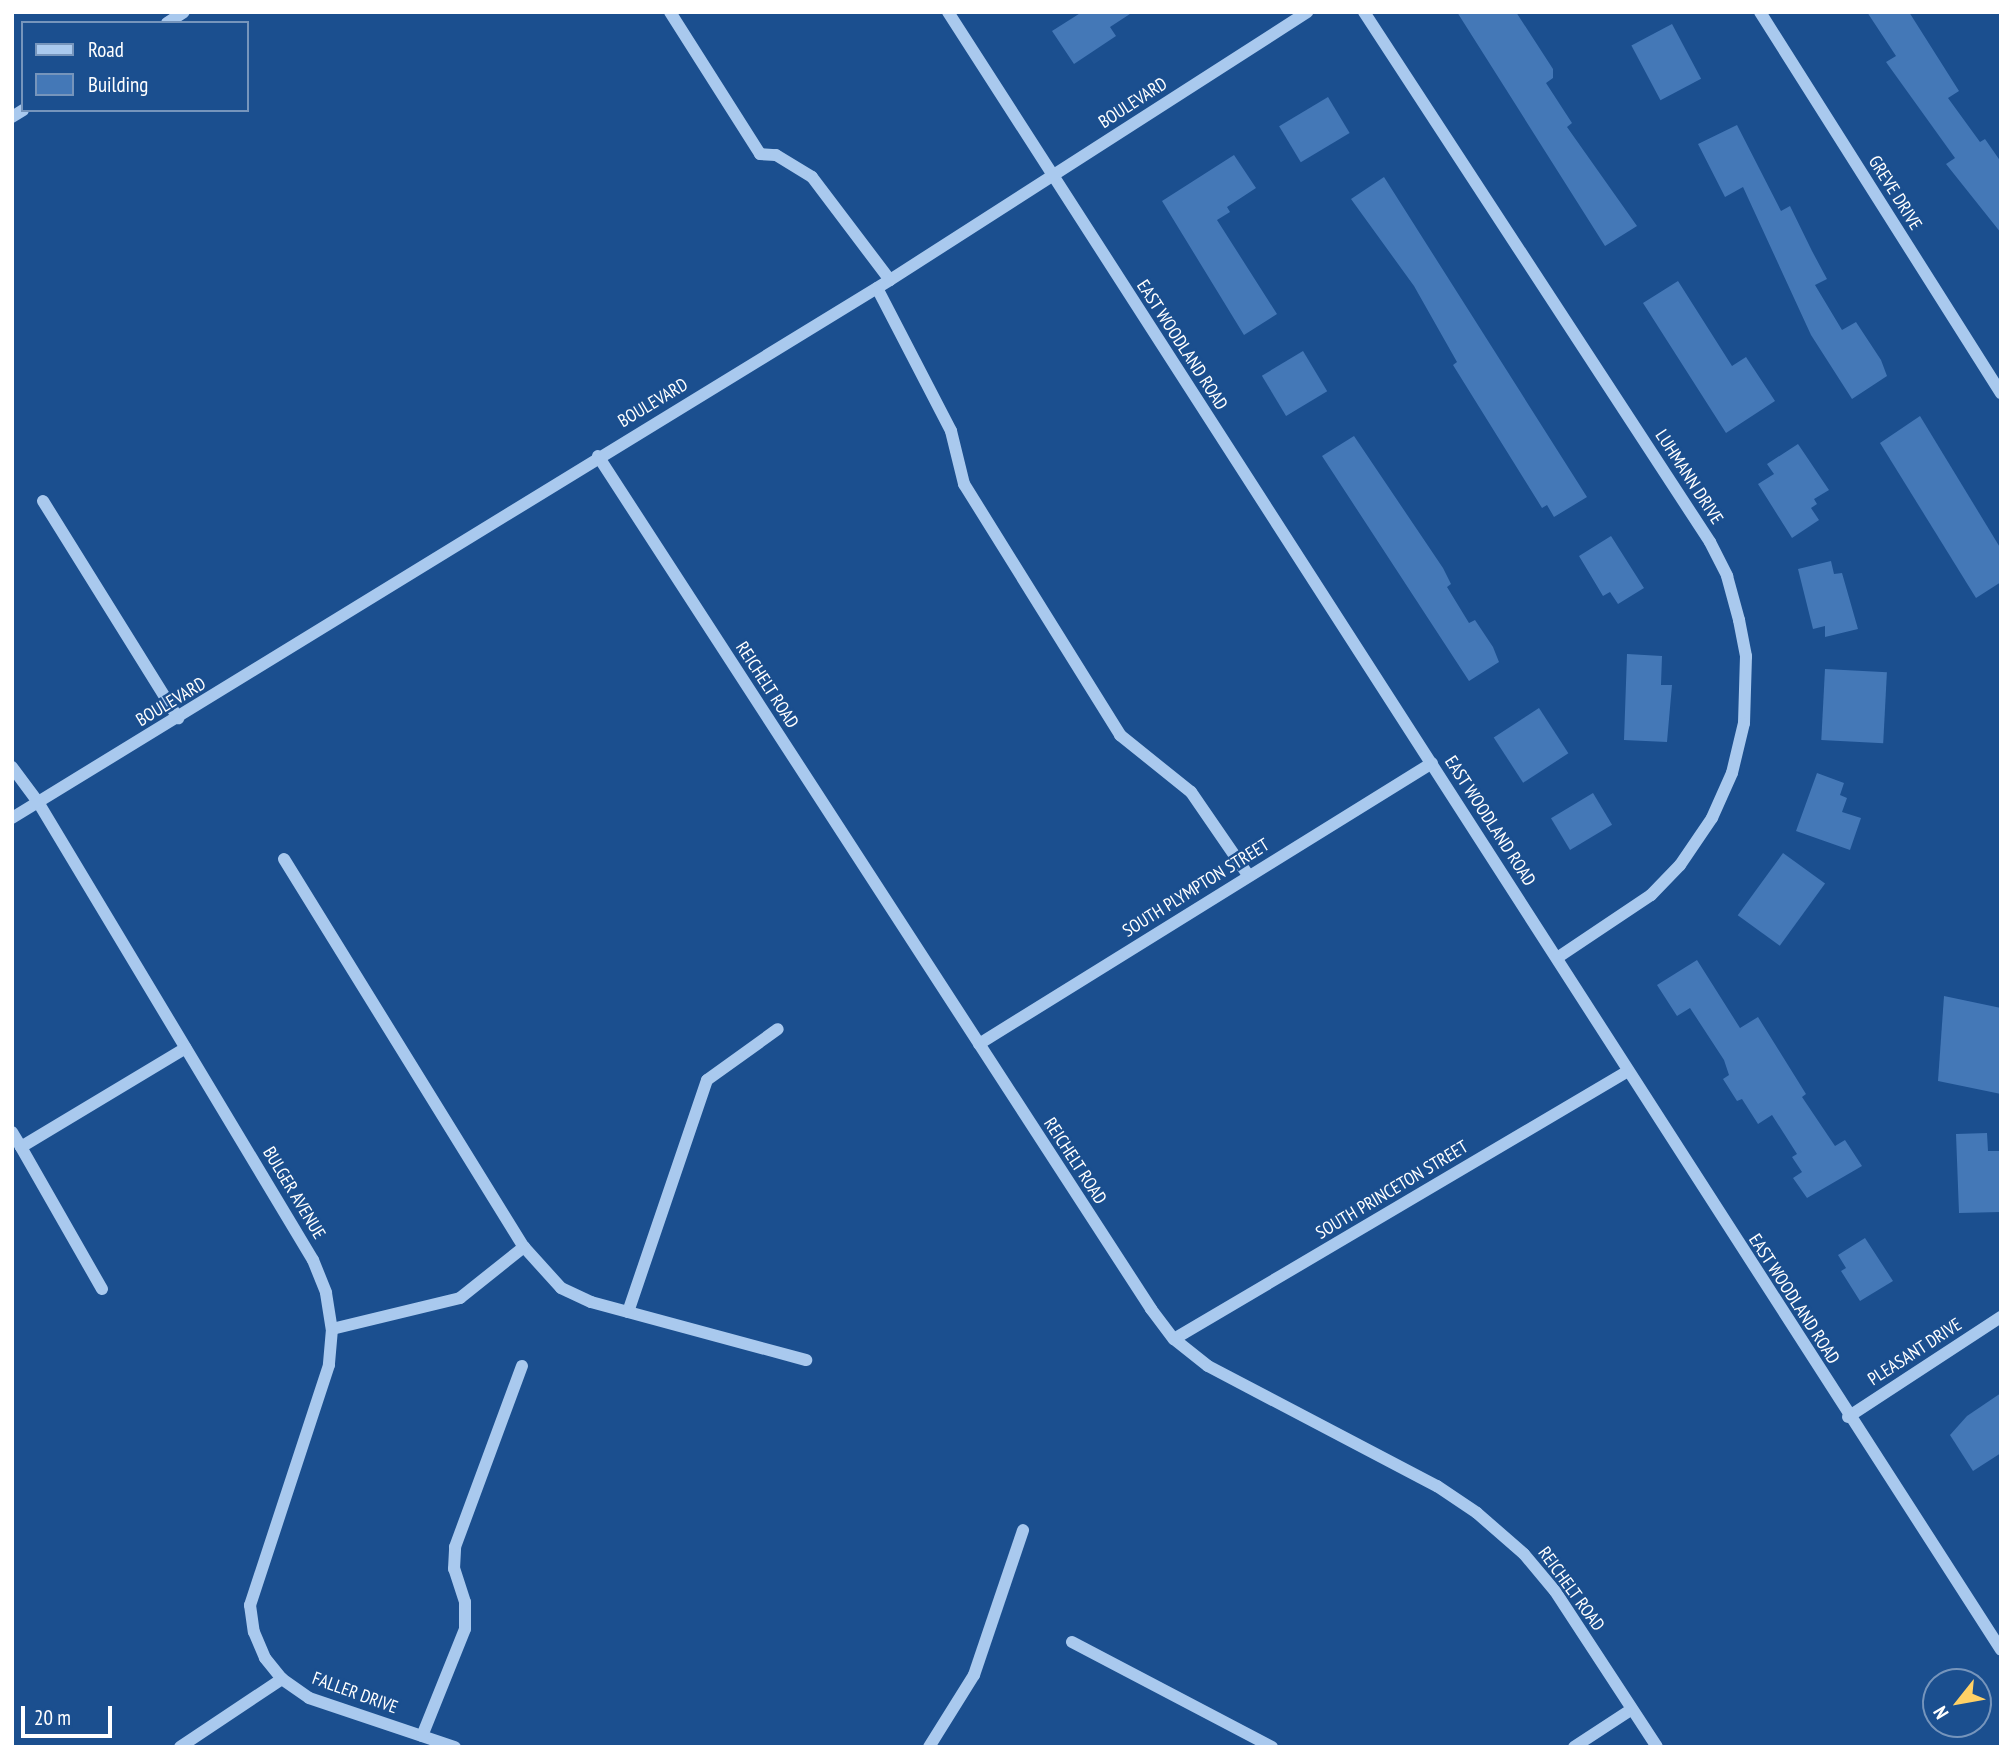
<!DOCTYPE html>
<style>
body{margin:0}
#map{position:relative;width:2013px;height:1759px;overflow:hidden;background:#1b4f8f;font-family:"PT Sans Narrow",sans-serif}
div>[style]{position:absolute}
.building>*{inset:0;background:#4478b7;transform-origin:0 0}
.minor>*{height:12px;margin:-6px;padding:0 6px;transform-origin:6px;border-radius:6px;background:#a9c9ee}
span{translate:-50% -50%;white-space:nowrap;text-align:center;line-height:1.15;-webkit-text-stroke:5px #1b4f8f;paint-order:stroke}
.street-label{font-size:18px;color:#fff}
.frame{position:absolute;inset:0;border:14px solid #fff;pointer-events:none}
.legend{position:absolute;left:21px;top:21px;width:228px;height:91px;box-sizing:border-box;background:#1b4f8f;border:2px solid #7695bc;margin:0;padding:9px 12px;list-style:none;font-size:21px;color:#fff}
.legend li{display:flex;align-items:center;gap:14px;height:35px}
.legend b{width:35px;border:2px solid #7695bc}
.north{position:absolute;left:1922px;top:1668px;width:70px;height:70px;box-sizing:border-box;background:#1b4f8f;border:2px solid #7695bc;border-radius:50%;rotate:239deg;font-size:19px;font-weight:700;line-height:28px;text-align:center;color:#fff}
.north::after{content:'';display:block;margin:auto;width:24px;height:32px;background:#ffd166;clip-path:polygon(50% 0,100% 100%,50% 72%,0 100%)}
.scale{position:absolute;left:21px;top:1706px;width:91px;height:32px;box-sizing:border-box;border:4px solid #fff;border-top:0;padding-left:9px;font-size:21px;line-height:24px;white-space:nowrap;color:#fff;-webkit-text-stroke:5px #1b4f8f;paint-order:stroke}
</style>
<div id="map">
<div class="building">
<i style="clip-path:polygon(1082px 12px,1133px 12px,1110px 27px,1116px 36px,1074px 64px,1052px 31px)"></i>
<i style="clip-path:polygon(1457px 12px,1516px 12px,1553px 69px,1553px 78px,1546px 83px,1572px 123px,1567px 127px,1637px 226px,1605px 246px)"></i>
<i style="clip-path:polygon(1867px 12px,1909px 12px,1959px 91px,1948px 98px,1980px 142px,1985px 139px,2001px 162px,2001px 233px,1946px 164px,1955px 158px,1886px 62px,1896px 56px)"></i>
<i style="left:1672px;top:24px;width:62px;height:46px;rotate:62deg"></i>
<i style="left:1328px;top:97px;width:42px;height:57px;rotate:59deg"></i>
<i style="clip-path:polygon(1737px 125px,1781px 211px,1790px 206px,1812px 251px,1827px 279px,1815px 285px,1842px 330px,1856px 322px,1881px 360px,1887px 376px,1852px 399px,1811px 335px,1743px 187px,1725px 197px,1698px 144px)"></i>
<i style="clip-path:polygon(1234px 155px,1256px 188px,1227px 207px,1230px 212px,1217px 220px,1277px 314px,1244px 335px,1162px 201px)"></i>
<i style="clip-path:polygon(1384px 177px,1587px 497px,1554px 517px,1547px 505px,1542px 508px,1453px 365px,1457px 362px,1414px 286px,1351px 199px)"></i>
<i style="clip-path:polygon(1678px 281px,1732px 366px,1746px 357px,1775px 401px,1726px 433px,1643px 303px)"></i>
<i style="left:1303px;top:351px;width:47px;height:48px;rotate:59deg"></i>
<i style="clip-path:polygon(1920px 416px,2001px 549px,2001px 582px,1976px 598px,1880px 443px)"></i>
<i style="clip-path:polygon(1354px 436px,1443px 568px,1451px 584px,1447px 587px,1469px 623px,1475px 620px,1493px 647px,1499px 662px,1469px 681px,1322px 456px)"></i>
<i style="clip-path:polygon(1798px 444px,1829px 490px,1814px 499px,1817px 504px,1811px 508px,1819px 520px,1792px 538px,1758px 484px,1774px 474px,1767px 464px)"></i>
<i style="clip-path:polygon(1611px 536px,1644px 588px,1618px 604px,1610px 592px,1603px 596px,1579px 556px)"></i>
<i style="clip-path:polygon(1831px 561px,1834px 574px,1842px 573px,1858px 629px,1825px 637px,1825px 626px,1813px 629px,1798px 569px)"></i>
<i style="clip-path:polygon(1627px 654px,1662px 656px,1661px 685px,1672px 685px,1667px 742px,1624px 740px)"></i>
<i style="left:1825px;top:669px;width:62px;height:71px;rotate:3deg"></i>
<i style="left:1539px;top:708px;width:54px;height:54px;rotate:57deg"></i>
<i style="clip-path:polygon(1817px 773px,1844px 783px,1840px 795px,1847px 798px,1842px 812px,1861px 818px,1850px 850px,1796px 831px)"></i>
<i style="left:1593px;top:793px;width:37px;height:49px;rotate:59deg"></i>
<i style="left:1783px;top:853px;width:52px;height:77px;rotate:36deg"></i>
<i style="clip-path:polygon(1697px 960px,1740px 1028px,1758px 1017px,1806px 1094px,1802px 1097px,1835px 1146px,1845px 1140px,1862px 1166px,1807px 1198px,1793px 1178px,1802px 1172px,1792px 1157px,1797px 1154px,1772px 1115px,1758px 1124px,1742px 1099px,1737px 1101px,1723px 1079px,1729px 1075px,1724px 1060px,1690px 1008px,1677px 1016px,1657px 985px)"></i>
<i style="clip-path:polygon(1944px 996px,2001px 1008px,2001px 1094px,1938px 1081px)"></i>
<i style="clip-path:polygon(1987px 1133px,1988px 1151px,2001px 1151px,2000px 1212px,1959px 1213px,1956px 1134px)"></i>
<i style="clip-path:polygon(1865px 1238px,1893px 1281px,1860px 1301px,1841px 1271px,1846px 1268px,1838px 1255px)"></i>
<i style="clip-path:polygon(2001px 1393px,2001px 1453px,1973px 1471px,1950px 1435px,1967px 1416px)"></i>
</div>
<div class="minor">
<i style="left:670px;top:12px;width:168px;rotate:57.6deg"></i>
<i style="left:760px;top:154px;width:16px;rotate:4deg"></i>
<i style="left:776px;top:155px;width:42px;rotate:31.4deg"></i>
<i style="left:812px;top:177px;width:129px;rotate:52.9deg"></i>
<i style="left:948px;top:12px;width:1947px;rotate:57.26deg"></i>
<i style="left:1364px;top:12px;width:633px;rotate:56.86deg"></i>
<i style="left:1710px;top:542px;width:38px;rotate:63deg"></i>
<i style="left:1727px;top:576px;width:46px;rotate:74.7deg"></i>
<i style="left:1739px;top:620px;width:37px;rotate:79deg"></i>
<i style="left:1746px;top:656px;width:67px;rotate:91.7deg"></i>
<i style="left:1744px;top:723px;width:51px;rotate:103.5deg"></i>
<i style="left:1732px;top:773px;width:49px;rotate:114deg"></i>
<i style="left:1712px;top:818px;width:57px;rotate:124.2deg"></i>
<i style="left:1680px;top:865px;width:42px;rotate:134deg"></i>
<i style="left:1651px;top:895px;width:113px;rotate:146.2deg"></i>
<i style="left:1760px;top:12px;width:451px;rotate:57.7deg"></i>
<i style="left:167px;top:23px;width:20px;rotate:-33deg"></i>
<i style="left:12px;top:117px;width:13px;rotate:-32deg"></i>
<i style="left:877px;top:288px;width:161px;rotate:62.6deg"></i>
<i style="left:951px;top:431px;width:55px;rotate:76.2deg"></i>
<i style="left:964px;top:484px;width:296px;rotate:58.1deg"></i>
<i style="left:1120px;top:735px;width:91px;rotate:38.8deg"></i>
<i style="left:1191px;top:792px;width:101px;rotate:55.5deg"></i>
<i style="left:598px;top:456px;width:1017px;rotate:57.04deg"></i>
<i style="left:1151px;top:1309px;width:38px;rotate:53deg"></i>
<i style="left:1174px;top:1339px;width:43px;rotate:38.5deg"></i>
<i style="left:1208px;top:1366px;width:259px;rotate:27.7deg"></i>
<i style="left:1437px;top:1486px;width:48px;rotate:34deg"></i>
<i style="left:1477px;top:1513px;width:62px;rotate:41.1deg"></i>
<i style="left:1524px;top:1554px;width:48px;rotate:50deg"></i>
<i style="left:1555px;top:1591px;width:186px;rotate:56.8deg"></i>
<i style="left:43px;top:501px;width:256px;rotate:58.1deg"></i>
<i style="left:12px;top:767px;width:44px;rotate:53.4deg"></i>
<i style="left:38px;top:802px;width:534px;rotate:59.02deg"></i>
<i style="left:313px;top:1260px;width:35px;rotate:68deg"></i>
<i style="left:326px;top:1293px;width:36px;rotate:81deg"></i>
<i style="left:332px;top:1329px;width:36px;rotate:95deg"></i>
<i style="left:329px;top:1365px;width:253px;rotate:108.2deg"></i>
<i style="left:250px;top:1605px;width:27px;rotate:82deg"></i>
<i style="left:254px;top:1632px;width:28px;rotate:67deg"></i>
<i style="left:265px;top:1658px;width:27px;rotate:51deg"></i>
<i style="left:282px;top:1679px;width:33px;rotate:35deg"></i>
<i style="left:309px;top:1698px;width:154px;rotate:18.6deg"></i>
<i style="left:12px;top:818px;width:1030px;rotate:-31.5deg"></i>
<i style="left:890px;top:280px;width:496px;rotate:-32.7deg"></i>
<i style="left:284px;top:859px;width:456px;rotate:58.3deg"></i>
<i style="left:524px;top:1247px;width:55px;rotate:47.9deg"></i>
<i style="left:561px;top:1288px;width:33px;rotate:25deg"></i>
<i style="left:591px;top:1302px;width:223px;rotate:15.1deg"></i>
<i style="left:979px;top:1044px;width:533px;rotate:-31.81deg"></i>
<i style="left:12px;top:1132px;width:17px;rotate:59deg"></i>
<i style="left:102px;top:1289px;width:163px;rotate:-119.7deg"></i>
<i style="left:21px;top:1147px;width:192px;rotate:-31deg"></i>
<i style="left:628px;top:1312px;width:245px;rotate:-71.2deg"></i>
<i style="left:707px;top:1080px;width:87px;rotate:-35.7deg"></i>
<i style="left:332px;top:1329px;width:132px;rotate:-13.6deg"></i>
<i style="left:460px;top:1298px;width:82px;rotate:-38.6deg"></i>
<i style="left:1174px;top:1339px;width:527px;rotate:-30.55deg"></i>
<i style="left:1848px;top:1417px;width:183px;rotate:-33.2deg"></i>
<i style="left:1072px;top:1642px;width:226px;rotate:27.7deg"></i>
<i style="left:422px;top:1736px;width:115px;rotate:-68.1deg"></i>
<i style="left:465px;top:1629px;width:27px;rotate:-90deg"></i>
<i style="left:465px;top:1602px;width:35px;rotate:-108deg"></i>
<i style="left:454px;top:1569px;width:22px;rotate:-87deg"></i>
<i style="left:455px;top:1547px;width:193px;rotate:-69.7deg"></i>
<i style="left:180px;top:1747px;width:123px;rotate:-33.7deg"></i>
<i style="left:929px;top:1747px;width:85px;rotate:-58deg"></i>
<i style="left:974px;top:1675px;width:153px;rotate:-71.3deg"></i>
<i style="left:1574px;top:1747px;width:69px;rotate:-33.2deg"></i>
</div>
<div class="street-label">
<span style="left:1133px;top:103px;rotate:-33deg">BOULEVARD</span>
<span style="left:1895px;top:193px;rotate:58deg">GREVE DRIVE</span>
<span style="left:1182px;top:345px;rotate:57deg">EAST WOODLAND ROAD</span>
<span style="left:653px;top:403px;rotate:-31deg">BOULEVARD</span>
<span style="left:1689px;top:477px;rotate:57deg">LUHMANN DRIVE</span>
<span style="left:767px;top:685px;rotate:57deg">REICHELT ROAD</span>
<span style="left:171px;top:702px;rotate:-31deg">BOULEVARD</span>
<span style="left:1490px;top:821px;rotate:57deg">EAST WOODLAND ROAD</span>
<span style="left:1196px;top:888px;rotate:-32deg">SOUTH PLYMPTON STREET</span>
<span style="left:1075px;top:1161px;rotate:57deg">REICHELT ROAD</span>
<span style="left:1392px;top:1190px;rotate:-31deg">SOUTH PRINCETON STREET</span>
<span style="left:294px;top:1193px;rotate:59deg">BULGER AVENUE</span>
<span style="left:1794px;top:1299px;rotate:57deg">EAST WOODLAND ROAD</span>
<span style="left:1915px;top:1352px;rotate:-33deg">PLEASANT DRIVE</span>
<span style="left:1571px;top:1589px;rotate:54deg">REICHELT ROAD</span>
<span style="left:355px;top:1693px;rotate:20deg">FALLER DRIVE</span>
</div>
<div class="frame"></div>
<ul class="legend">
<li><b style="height:9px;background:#a9c9ee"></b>Road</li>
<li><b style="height:19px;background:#4478b7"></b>Building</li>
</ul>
<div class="north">N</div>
<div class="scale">20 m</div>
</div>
